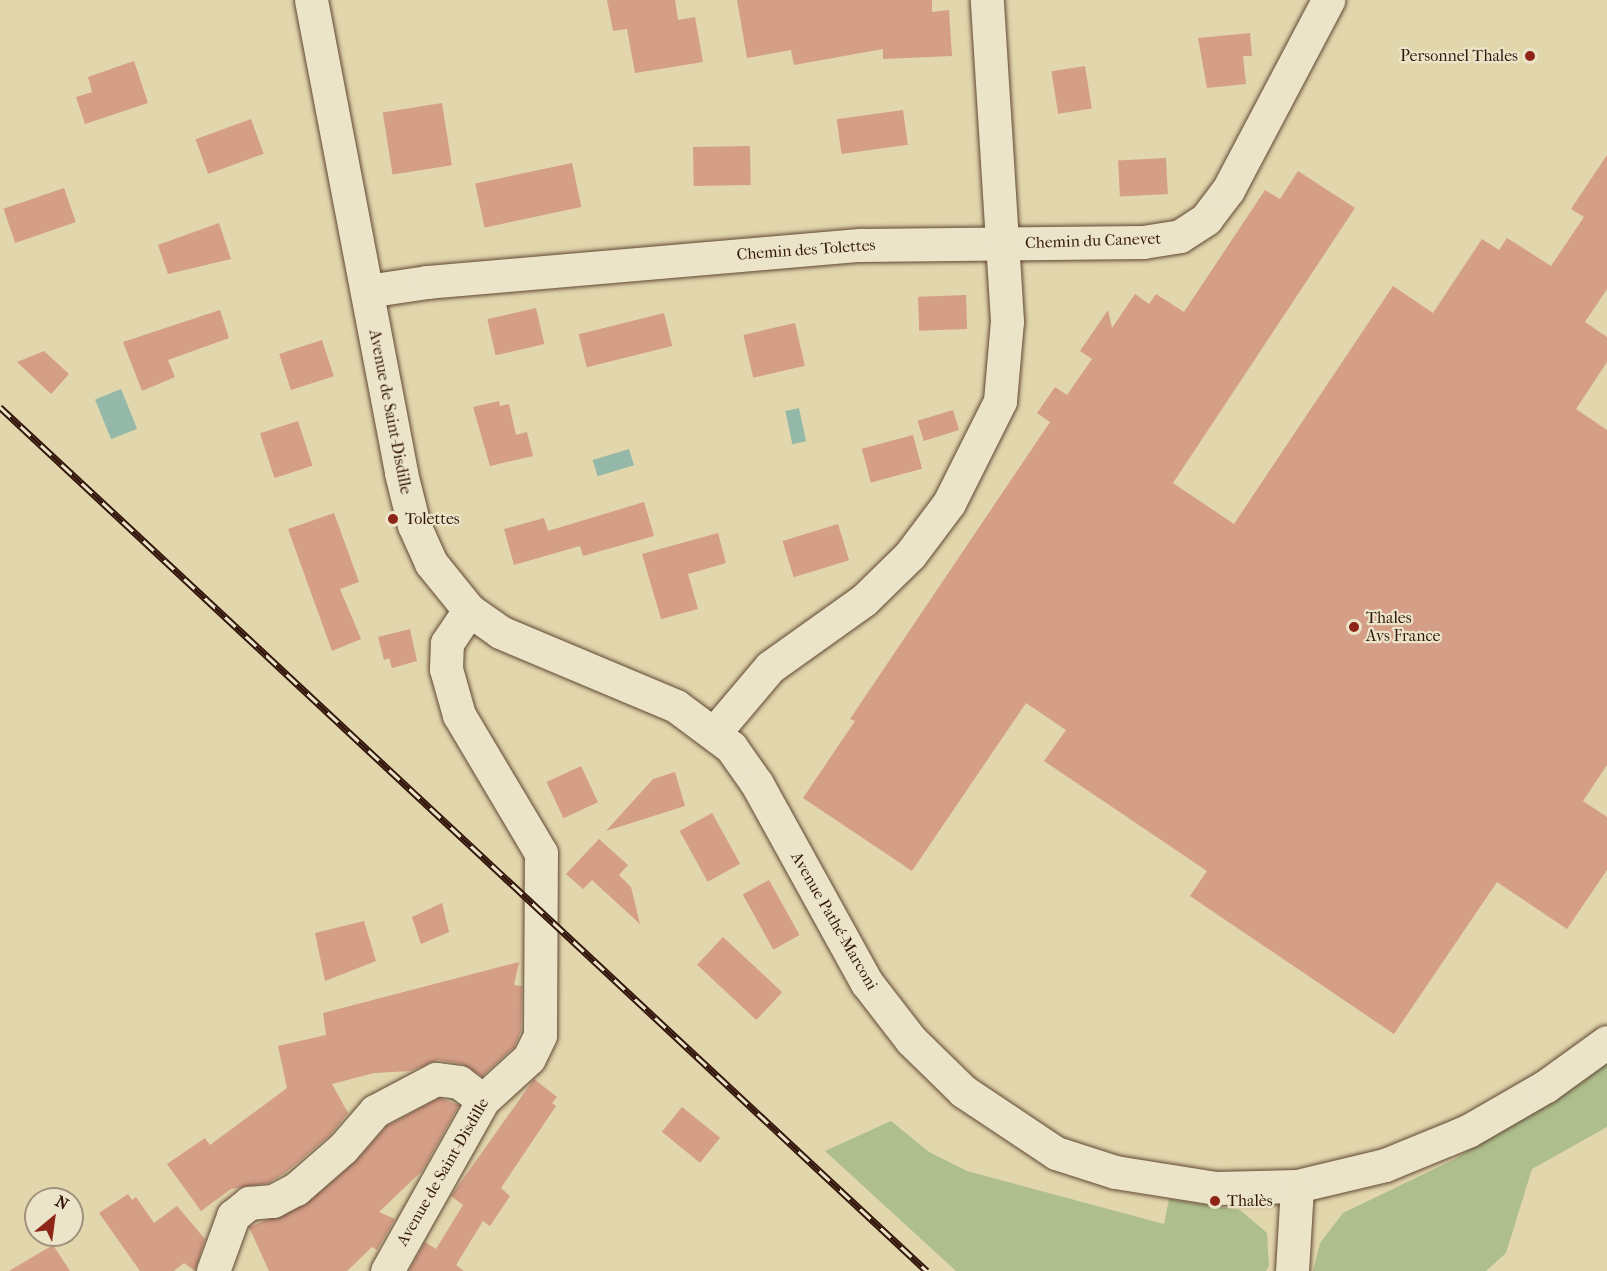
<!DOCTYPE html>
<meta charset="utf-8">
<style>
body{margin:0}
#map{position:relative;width:1607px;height:1271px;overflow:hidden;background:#e2d6ac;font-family:"IM FELL French Canon",serif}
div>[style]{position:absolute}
.green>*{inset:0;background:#aebf8d}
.water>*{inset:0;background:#95b9a9;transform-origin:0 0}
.building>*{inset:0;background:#d59e86;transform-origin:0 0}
.roads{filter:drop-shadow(0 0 2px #604734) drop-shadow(0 0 2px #604734)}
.minor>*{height:33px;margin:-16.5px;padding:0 16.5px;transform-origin:16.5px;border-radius:16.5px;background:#ece4c9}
.rail>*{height:7px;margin-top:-3.5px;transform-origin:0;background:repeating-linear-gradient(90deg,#ece4c9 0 14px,#34170c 0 28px);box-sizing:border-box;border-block:2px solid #34170c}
.dots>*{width:16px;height:16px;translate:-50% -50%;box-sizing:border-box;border:3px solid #ece4c9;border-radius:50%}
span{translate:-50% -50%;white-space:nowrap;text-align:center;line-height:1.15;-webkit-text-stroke:4.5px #ece4c9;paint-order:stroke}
.poi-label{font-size:16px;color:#34170c}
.right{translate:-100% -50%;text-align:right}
.left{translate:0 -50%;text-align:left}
.street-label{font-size:16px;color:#34170c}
.north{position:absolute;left:24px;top:1187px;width:60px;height:60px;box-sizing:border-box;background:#ece4c9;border:2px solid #a2927d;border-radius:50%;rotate:29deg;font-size:16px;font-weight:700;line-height:24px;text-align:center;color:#34170c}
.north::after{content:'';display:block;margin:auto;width:21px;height:27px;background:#8f2418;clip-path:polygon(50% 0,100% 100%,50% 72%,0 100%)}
</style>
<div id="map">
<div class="green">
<i style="clip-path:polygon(1607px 1063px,1607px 1127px,1532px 1169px,1506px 1253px,1486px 1271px,1313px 1271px,1320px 1243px,1343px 1213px,1455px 1159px)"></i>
<i style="clip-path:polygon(891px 1121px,929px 1152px,967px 1171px,1164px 1224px,1169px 1199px,1240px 1210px,1267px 1233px,1269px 1266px,1266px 1271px,956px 1271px,825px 1151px)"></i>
</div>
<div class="water">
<i style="left:121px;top:389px;width:43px;height:28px;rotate:68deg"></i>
<i style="left:799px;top:408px;width:34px;height:14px;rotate:78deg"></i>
<i style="left:629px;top:449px;width:17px;height:38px;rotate:73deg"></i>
</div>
<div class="building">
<i style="clip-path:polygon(607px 0,675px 0,678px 20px,695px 17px,703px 62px,635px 73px,627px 29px,613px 31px)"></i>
<i style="clip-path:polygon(737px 0,932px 0,932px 12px,949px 10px,952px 56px,883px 59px,883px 49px,794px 65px,791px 50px,747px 58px)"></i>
<i style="clip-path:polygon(1250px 33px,1252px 56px,1243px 56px,1246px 84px,1207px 88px,1198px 38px)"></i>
<i style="clip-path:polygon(134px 61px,148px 103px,85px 124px,76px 97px,92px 92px,88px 77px)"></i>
<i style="left:1085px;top:66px;width:43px;height:34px;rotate:81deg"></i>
<i style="left:442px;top:103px;width:63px;height:60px;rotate:81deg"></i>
<i style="left:903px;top:110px;width:35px;height:67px;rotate:82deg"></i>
<i style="left:251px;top:119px;width:37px;height:59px;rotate:70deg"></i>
<i style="left:750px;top:146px;width:39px;height:57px;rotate:89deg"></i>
<i style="clip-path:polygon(1607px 155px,1607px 289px,1585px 322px,1607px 337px,1607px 362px,1576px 409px,1607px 430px,1607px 765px,1583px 801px,1607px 817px,1607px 870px,1567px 929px,1497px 882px,1394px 1034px,1190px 896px,1207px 871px,1044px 761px,1066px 730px,1026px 703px,912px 871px,803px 798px,855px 721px,850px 719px,1050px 422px,1037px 413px,1055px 387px,1067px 395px,1092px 359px,1080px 351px,1108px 310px,1112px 328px,1135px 294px,1149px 304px,1156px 294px,1184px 312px,1265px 190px,1280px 199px,1298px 171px,1355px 208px,1173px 483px,1234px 524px,1393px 286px,1433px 313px,1482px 239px,1499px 250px,1507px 238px,1551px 266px,1584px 217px,1571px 209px)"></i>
<i style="left:1166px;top:158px;width:36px;height:48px;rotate:87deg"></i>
<i style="left:572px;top:163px;width:45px;height:99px;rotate:78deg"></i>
<i style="left:64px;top:188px;width:36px;height:64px;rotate:71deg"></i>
<i style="clip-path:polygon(219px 223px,231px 259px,168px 274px,158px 245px)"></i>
<i style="left:966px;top:295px;width:34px;height:48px;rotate:88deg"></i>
<i style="left:536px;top:308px;width:37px;height:50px;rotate:77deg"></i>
<i style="clip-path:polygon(220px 310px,229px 338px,168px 360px,175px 377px,142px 391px,123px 342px)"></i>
<i style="left:664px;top:313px;width:34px;height:88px;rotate:76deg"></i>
<i style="left:795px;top:323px;width:44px;height:53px;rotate:77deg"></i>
<i style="left:322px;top:340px;width:38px;height:45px;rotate:72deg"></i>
<i style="clip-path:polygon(44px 351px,69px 374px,51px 394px,17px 362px)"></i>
<i style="clip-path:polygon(499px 401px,500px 406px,509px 404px,516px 435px,527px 432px,533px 456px,490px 466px,473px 407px)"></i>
<i style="left:953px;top:410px;width:21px;height:37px;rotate:73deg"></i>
<i style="left:298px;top:421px;width:47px;height:40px;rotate:72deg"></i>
<i style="left:913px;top:435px;width:35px;height:53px;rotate:75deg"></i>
<i style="clip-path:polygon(644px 502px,654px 536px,583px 556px,580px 546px,514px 565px,504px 529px,544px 518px,548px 531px)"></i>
<i style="clip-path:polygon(334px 513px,359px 582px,340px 589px,361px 639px,332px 651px,288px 529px)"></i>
<i style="left:838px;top:524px;width:38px;height:58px;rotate:73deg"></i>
<i style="clip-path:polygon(718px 533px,726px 563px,688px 574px,698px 609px,661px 619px,642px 554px)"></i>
<i style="clip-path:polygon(410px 629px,417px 661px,392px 668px,389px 658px,384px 660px,378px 637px)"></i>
<i style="left:581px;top:766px;width:40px;height:38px;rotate:65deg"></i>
<i style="clip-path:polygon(675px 772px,685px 806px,606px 831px,653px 779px)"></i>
<i style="left:712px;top:813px;width:58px;height:37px;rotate:61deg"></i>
<i style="clip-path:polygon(599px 839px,628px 865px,619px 875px,631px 887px,640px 924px,592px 880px,583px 889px,566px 874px)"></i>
<i style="left:769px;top:880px;width:63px;height:30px;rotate:61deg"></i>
<i style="clip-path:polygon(442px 903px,449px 932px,421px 944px,412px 917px)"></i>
<i style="clip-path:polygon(364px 921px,376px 961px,325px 981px,315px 933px)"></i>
<i style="left:723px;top:937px;width:81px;height:38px;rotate:43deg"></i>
<i style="clip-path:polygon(519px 962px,514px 985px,522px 986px,521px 1031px,514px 1047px,482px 1076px,462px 1064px,438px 1060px,410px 1071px,374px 1073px,332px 1084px,348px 1113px,330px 1135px,285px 1173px,268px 1183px,231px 1189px,201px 1211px,167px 1164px,205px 1138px,210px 1145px,287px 1088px,278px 1046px,326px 1035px,323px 1013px)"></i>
<i style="clip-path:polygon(534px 1079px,557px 1097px,552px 1103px,556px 1106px,501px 1188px,510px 1196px,490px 1226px,483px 1221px,456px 1265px,464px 1271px,409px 1271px,425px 1242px,436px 1249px,463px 1205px,451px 1196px)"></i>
<i style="clip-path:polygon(439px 1098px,459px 1105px,422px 1171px,379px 1212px,395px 1219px,377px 1250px,372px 1247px,347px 1271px,269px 1271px,249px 1227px,305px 1205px,355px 1162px,387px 1126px)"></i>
<i style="left:682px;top:1107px;width:49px;height:32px;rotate:39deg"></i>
<i style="clip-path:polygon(128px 1194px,132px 1200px,136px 1197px,154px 1223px,177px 1206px,205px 1239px,195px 1271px,184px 1263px,174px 1271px,140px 1271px,99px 1213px)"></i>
<i style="clip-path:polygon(53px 1245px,70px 1271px,9px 1271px)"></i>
</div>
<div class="roads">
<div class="minor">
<i style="left:311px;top:0;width:481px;rotate:79.2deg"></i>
<i style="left:401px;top:473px;width:54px;rotate:76deg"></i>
<i style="left:414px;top:525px;width:42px;rotate:65.9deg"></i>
<i style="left:431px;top:563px;width:60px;rotate:51deg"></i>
<i style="left:469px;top:610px;width:38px;rotate:35deg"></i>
<i style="left:500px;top:632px;width:191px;rotate:22.8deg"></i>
<i style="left:676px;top:706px;width:69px;rotate:36.7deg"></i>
<i style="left:731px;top:747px;width:45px;rotate:54.9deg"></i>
<i style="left:757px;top:784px;width:227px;rotate:61.1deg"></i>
<i style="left:867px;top:983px;width:72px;rotate:52.3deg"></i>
<i style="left:911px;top:1040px;width:73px;rotate:44.4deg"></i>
<i style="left:963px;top:1091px;width:112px;rotate:33.7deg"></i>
<i style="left:1056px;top:1153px;width:62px;rotate:17.9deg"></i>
<i style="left:1115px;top:1172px;width:102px;rotate:9deg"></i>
<i style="left:1216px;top:1188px;width:81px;rotate:-1.4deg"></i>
<i style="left:1297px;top:1186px;width:90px;rotate:-13.4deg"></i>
<i style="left:1385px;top:1165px;width:90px;rotate:-22.3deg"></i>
<i style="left:1468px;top:1131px;width:90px;rotate:-30deg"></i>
<i style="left:1546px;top:1086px;width:75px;rotate:-35.8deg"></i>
<i style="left:367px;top:291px;width:61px;rotate:-8.5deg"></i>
<i style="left:427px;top:282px;width:435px;rotate:-4.9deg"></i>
<i style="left:860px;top:245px;width:283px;rotate:-0.6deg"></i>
<i style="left:1143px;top:242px;width:37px;rotate:-9deg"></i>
<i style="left:1180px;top:236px;width:31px;rotate:-33deg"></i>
<i style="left:1206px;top:219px;width:36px;rotate:-53deg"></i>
<i style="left:1228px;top:190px;width:215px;rotate:-62.2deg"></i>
<i style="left:715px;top:732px;width:85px;rotate:-49.8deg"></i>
<i style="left:770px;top:667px;width:115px;rotate:-35.5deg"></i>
<i style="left:864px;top:600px;width:64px;rotate:-44.4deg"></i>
<i style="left:910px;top:555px;width:65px;rotate:-53.1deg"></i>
<i style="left:949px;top:503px;width:114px;rotate:-63.4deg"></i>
<i style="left:1000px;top:401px;width:80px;rotate:-85deg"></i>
<i style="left:1007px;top:321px;width:322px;rotate:-93.6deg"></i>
<i style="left:213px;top:1271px;width:59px;rotate:-70deg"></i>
<i style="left:233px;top:1216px;width:21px;rotate:-39deg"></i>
<i style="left:249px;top:1203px;width:24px;rotate:-5deg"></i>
<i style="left:273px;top:1201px;width:26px;rotate:-28deg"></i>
<i style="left:296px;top:1189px;width:62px;rotate:-41.1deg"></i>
<i style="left:343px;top:1148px;width:49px;rotate:-49.1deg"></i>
<i style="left:375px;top:1111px;width:69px;rotate:-27.7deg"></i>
<i style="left:436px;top:1079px;width:23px;rotate:7deg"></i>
<i style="left:459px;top:1082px;width:30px;rotate:37deg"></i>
<i style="left:387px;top:1271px;width:196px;rotate:-60.7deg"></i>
<i style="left:483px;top:1100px;width:62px;rotate:-42.4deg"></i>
<i style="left:529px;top:1058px;width:25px;rotate:-64deg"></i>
<i style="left:540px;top:1035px;width:182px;rotate:-89.7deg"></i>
<i style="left:541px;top:853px;width:161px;rotate:-120.7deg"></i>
<i style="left:459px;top:715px;width:48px;rotate:-105.8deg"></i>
<i style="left:446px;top:669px;width:26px;rotate:-88deg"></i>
<i style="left:447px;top:643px;width:40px;rotate:-56deg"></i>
<i style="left:1292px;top:1271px;width:85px;rotate:-86.6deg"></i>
</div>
</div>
<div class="rail">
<i style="left:0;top:407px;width:1267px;rotate:42.99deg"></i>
</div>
<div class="dots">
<i style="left:1530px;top:56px;background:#8f2418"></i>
<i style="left:393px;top:519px;background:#8f2418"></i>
<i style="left:1354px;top:627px;background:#8f2418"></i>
<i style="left:1215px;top:1201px;background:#8f2418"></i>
</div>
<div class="poi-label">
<span class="right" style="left:1518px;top:56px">Personnel Thales</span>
<span class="left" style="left:405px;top:519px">Tolettes</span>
<span class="left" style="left:1366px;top:627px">Thales<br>Avs France</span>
<span class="left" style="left:1227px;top:1201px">Thalès</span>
</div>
<div class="street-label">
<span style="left:1093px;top:241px;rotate:-2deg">Chemin du Canevet</span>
<span style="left:806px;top:250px;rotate:-4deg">Chemin des Tolettes</span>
<span style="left:390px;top:412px;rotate:79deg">Avenue de Saint-Disdille</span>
<span style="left:834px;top:921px;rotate:60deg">Avenue Pathé-Marconi</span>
<span style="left:443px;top:1172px;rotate:-60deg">Avenue de Saint-Disdille</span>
</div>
<div class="north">N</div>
</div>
